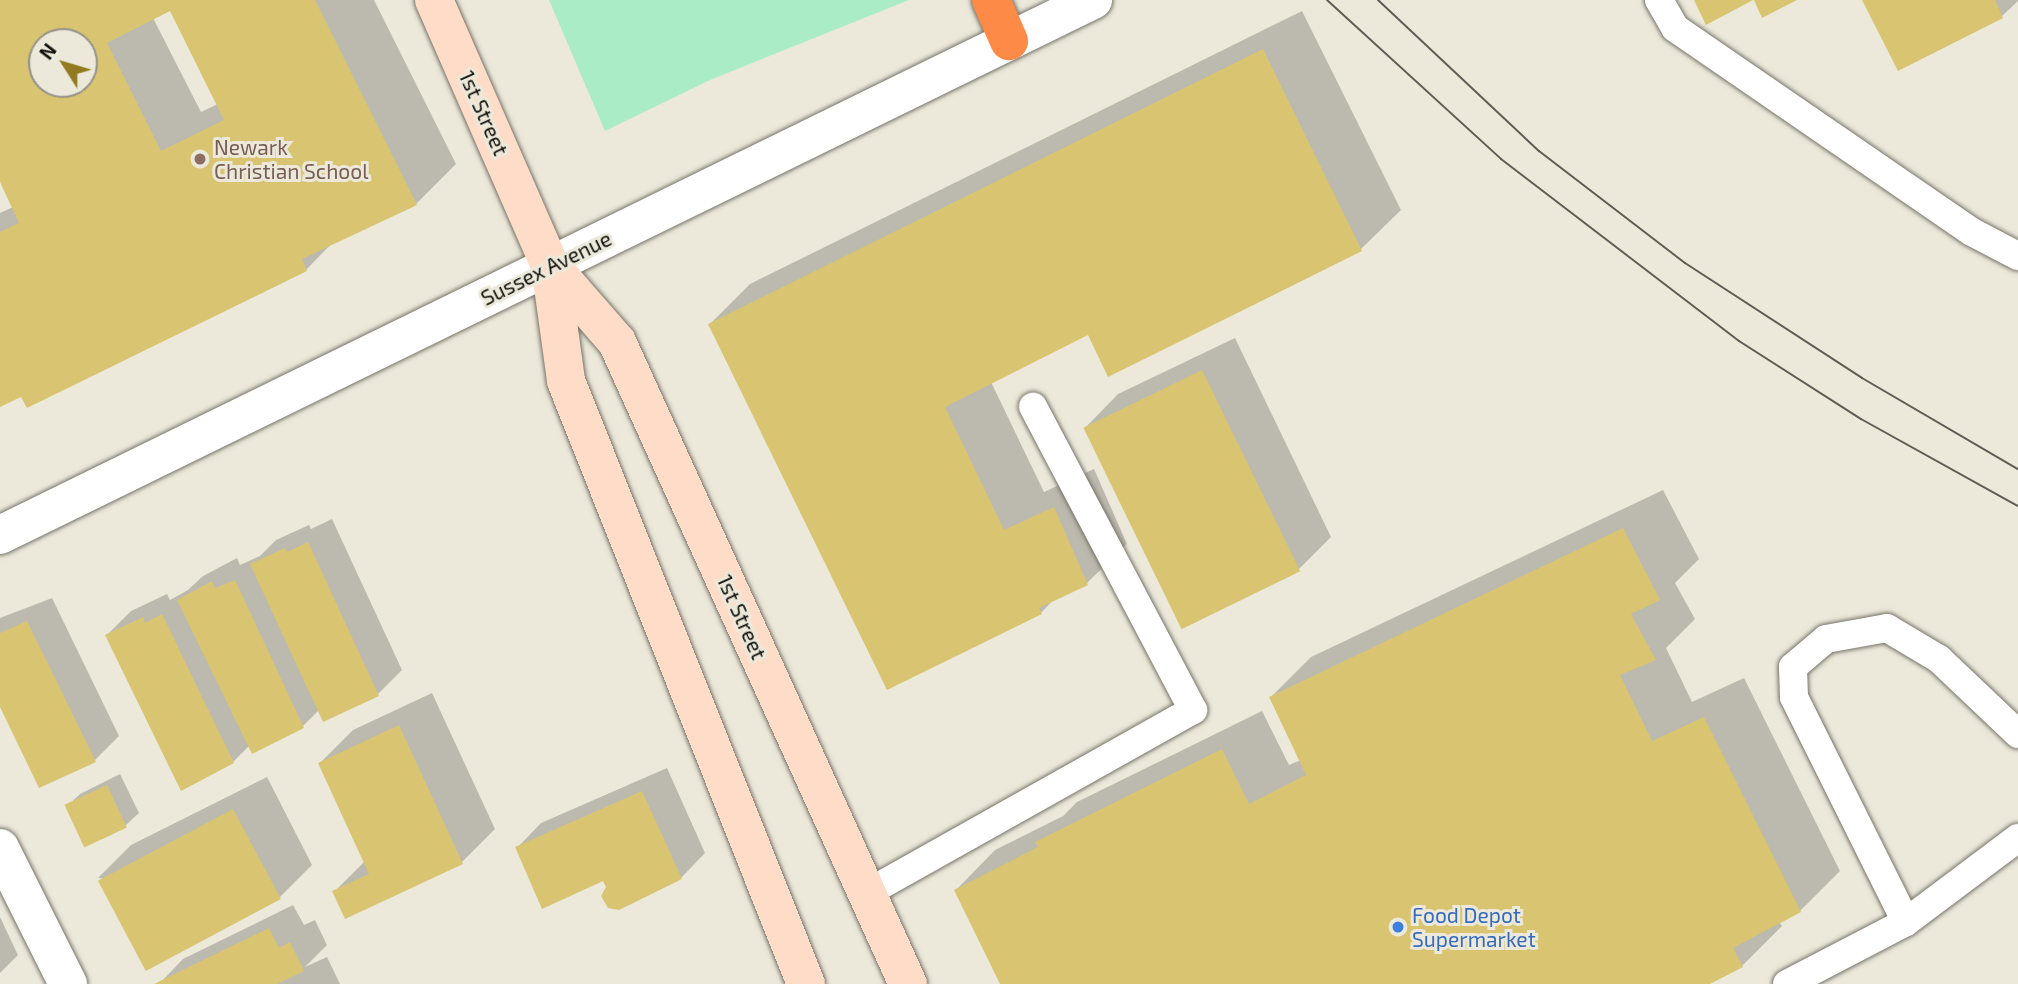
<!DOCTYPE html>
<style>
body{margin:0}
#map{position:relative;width:2018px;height:984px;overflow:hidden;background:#ece9db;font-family:"Exo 2",sans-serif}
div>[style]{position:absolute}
.green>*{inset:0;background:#aaecc6}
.shadow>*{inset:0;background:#0003}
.building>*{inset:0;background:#d8c471;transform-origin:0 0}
.roads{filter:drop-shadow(0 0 2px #777468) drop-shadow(0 0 2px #777468)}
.service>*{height:28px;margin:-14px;padding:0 14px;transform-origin:14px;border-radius:14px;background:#fff}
.minor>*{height:38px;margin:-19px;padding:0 19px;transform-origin:19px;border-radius:19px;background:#fff}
.tertiary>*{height:38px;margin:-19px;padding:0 19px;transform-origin:19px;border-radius:19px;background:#fff}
.secondary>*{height:38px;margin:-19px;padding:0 19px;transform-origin:19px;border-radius:19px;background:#fedcc8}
.motorway>*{height:38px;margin:-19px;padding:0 19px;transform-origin:19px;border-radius:19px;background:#fd8a47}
.tram>*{height:2px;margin:-1px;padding:0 1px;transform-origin:1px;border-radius:1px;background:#5e5c54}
.dots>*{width:19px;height:19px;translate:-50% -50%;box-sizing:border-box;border:4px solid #ece9db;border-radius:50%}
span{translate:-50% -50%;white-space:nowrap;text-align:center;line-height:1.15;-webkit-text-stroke:6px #ece9db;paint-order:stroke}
.street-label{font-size:21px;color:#12110c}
.education-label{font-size:21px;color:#785e54}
.left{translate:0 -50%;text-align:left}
.shop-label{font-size:21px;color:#366cbe}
.north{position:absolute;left:28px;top:28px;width:70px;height:70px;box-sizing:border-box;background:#ece9db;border:2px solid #959388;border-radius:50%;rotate:307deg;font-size:19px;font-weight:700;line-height:28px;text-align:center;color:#12110c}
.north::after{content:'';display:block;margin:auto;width:24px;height:32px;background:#917a20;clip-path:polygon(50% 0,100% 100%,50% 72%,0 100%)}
</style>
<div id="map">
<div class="green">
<i style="clip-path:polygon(549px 0,909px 0,710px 80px,605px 131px)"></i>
</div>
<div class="shadow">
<i style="clip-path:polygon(evenodd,0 0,374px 0,456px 164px,416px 204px,333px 242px,306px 270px,0 405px,0 213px,13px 207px,0 178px,0 0,171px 9px,218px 104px,201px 112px,153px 18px,171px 9px,0 0,42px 42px,84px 42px,84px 84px,42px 84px,42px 42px)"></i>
<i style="clip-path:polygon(1864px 0,2018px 0,2018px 1px,2002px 16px,1899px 69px)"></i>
<i style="clip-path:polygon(1302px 11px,1401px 210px,1361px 249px,1088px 333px,991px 382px,1044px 492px,1094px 469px,1127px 544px,1087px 583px,1054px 599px,1041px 613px,710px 324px,750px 284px)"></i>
<i style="clip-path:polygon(1235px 338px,1331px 537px,1298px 570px,1085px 428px,1118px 394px)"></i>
<i style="clip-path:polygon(1663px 490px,1699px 559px,1675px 583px,1695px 619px,1666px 648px,1692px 702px,1744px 678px,1840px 871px,1800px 911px,1779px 922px,1782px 926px,1742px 966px,1706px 984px,1001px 984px,956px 890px,995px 850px,1063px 816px,1077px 802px,1262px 711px,1289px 765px,1301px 760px,1271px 697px,1311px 657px)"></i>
<i style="clip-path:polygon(332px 519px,402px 670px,378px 694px,320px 709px,303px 726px,250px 745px,233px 762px,107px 635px,131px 611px,167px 594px,170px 600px,188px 590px,203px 576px,237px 558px,240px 565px,260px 556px,276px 540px,309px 525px,311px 529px)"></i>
<i style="clip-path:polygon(52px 598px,119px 736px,95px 760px,0 703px,0 618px)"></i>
<i style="clip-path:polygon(432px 693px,495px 829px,462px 862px,334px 892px,365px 861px,320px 763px,353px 730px)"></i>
<i style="clip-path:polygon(667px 768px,705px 853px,681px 878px,608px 887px,604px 878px,517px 848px,541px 823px)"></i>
<i style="clip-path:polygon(120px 774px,139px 813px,126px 825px,86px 845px,67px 806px,80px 794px)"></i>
<i style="clip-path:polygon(267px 777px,312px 865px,279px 898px,98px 878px,131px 845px)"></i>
<i style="clip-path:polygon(293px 905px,304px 925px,315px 920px,327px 945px,305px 967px,327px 957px,340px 984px,159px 984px,183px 959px)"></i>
<i style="clip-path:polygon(0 917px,18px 955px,0 973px)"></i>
</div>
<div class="building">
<i style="clip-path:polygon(evenodd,0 0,315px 0,417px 205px,302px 259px,307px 271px,27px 408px,21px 397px,0 407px,0 232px,19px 223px,0 182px,0 0,170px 11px,224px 120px,161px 151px,107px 43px,170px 11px,0 0,42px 42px,84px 42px,84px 84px,42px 84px,42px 42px)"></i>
<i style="clip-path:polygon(1694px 0,1753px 0,1706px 25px)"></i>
<i style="clip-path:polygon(1754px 0,1797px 0,1762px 18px)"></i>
<i style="clip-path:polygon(1862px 0,1995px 0,2003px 18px,1898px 71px)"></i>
<i style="clip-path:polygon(1263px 49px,1362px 251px,1108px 377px,1088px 335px,945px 407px,1004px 530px,1054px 507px,1088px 585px,1039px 608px,1042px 614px,887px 690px,708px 324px)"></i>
<i style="left:1202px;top:370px;width:224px;height:132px;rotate:64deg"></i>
<i style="clip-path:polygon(1623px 528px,1660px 600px,1631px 614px,1656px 660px,1620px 675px,1652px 741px,1704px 717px,1801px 912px,1733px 948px,1743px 967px,1710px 984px,1000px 984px,954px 890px,1038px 847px,1035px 842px,1222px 749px,1249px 804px,1306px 775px,1269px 697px)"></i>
<i style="clip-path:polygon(308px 542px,379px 696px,323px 722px,250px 564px,285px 548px,287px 552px)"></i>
<i style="clip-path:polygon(235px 580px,304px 728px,252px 754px,177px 600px,212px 581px,215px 588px)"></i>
<i style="clip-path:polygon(162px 614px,234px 763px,181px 791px,105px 635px,143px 617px,145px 623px)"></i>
<i style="clip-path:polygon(27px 621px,96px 762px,39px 788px,0 707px,0 633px)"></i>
<i style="clip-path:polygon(399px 725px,463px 864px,345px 919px,332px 891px,369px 874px,318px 763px)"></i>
<i style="left:107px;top:785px;width:47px;height:47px;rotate:65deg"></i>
<i style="clip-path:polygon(642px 791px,682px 879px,619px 910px,608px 908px,601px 896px,606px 887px,603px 881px,542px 909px,515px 847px)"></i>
<i style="left:233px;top:809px;width:102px;height:153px;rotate:62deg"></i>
<i style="clip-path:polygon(269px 928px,279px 948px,290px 942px,304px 971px,277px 984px,154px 984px)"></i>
</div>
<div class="roads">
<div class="service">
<i style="left:1659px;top:0;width:32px;rotate:60deg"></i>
<i style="left:1675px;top:28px;width:360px;rotate:34.5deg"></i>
<i style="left:1972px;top:232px;width:52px;rotate:27.6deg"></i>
<i style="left:867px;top:893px;width:374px;rotate:-29.3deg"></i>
<i style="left:1193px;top:710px;width:343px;rotate:-117.8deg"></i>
<i style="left:1906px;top:922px;width:251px;rotate:-116.5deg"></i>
<i style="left:1794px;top:697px;width:30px;rotate:-92deg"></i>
<i style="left:1793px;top:667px;width:43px;rotate:-40.3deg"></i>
<i style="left:1826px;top:639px;width:62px;rotate:-10.2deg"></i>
<i style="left:1887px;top:628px;width:61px;rotate:30.8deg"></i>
<i style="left:1939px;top:659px;width:109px;rotate:43.5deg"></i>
<i style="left:1787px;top:984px;width:134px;rotate:-27.5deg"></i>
<i style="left:1906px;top:922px;width:140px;rotate:-36.9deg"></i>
</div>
<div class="minor">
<i style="left:0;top:848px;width:152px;rotate:63.4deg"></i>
</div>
<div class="tertiary">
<i style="left:0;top:535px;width:1217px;rotate:-26.08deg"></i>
</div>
<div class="secondary">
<i style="left:434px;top:0;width:289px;rotate:66.4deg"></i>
<i style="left:550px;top:265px;width:117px;rotate:82.1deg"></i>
<i style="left:566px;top:381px;width:649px;rotate:68.3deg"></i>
<i style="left:550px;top:265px;width:102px;rotate:49deg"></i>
<i style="left:617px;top:342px;width:705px;rotate:65.62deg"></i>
</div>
<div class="motorway">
<i style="left:991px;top:0;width:45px;rotate:66.3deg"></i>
</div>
</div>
<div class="tram">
<i style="left:1327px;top:0;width:236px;rotate:42.4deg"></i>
<i style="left:1501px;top:159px;width:300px;rotate:37.4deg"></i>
<i style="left:1739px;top:341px;width:145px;rotate:32.6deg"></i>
<i style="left:1861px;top:419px;width:179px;rotate:29deg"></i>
<i style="left:1378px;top:0;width:221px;rotate:43.2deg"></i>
<i style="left:1539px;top:151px;width:184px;rotate:37.5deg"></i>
<i style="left:1685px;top:263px;width:211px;rotate:33deg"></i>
<i style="left:1862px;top:378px;width:181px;rotate:30.3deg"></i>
</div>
<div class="dots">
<i style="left:200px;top:159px;background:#8d6e63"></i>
<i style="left:1398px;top:927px;background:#3f7fe0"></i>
</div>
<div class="street-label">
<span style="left:484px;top:113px;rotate:66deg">1st Street</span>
<span style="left:546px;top:268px;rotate:-26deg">Sussex Avenue</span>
<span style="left:742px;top:617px;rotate:66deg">1st Street</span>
</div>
<div class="education-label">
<span class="left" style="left:214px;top:159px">Newark<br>Christian School</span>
</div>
<div class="shop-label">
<span class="left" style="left:1412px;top:927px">Food Depot<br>Supermarket</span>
</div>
<div class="north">N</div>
</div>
